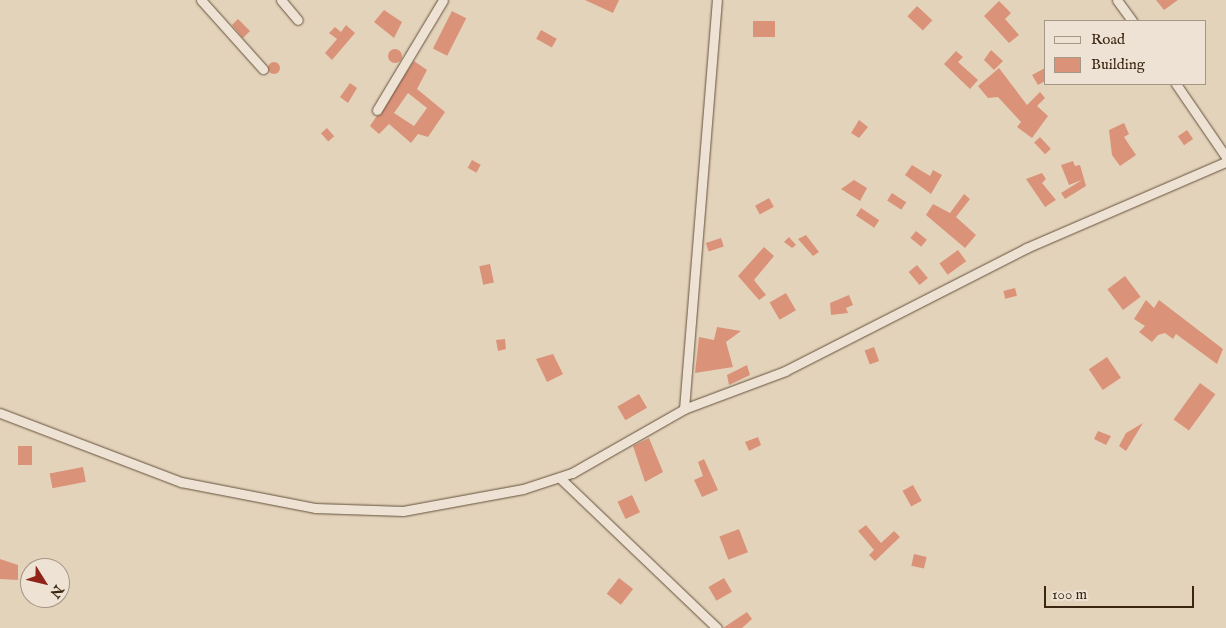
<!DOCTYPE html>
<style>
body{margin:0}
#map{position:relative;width:1226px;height:628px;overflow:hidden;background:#e4d3bb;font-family:"IM FELL English",serif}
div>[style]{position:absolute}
.building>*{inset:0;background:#da9378;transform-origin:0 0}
.round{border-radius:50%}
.roads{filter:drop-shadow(0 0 1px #64513b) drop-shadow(0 0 1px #64513b)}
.street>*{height:9px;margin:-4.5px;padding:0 4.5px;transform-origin:4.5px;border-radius:4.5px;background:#ede2d3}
span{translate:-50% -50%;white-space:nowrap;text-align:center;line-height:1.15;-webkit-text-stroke:4.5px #ede2d3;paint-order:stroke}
.legend{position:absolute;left:1044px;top:20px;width:162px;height:65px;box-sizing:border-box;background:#ede2d3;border:1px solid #a59785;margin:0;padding:6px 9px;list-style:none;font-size:15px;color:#3a2610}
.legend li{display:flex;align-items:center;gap:10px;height:25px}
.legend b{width:25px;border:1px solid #a59785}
.north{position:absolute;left:20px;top:558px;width:50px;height:50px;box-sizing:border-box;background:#ede2d3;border:1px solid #a59785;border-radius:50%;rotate:126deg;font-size:14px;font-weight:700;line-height:20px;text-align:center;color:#3a2610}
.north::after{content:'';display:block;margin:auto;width:18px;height:22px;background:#8f2418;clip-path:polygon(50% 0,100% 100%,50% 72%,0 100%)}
.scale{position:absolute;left:1044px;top:586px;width:150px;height:22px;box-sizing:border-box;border:2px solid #3a2610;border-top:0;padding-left:6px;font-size:15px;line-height:18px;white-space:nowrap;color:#3a2610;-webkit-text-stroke:4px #ede2d3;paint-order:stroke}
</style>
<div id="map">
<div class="building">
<i style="clip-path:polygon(585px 0,619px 0,613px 13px)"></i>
<i style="clip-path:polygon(1156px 0,1178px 0,1164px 10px)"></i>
<i style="clip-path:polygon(999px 1px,1011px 13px,1005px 19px,1019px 35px,1009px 43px,984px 16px)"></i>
<i style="left:917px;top:6px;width:21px;height:14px;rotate:43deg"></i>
<i style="clip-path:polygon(384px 10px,402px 22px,394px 38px,374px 22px)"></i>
<i style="left:452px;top:11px;width:16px;height:42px;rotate:27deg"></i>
<i style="clip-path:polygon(238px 19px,250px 31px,243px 38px,232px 25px)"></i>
<i style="left:753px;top:21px;width:22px;height:16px"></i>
<i style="clip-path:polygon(346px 25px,355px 33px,332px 60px,325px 53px,337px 39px,329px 33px,335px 27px,341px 32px)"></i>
<i style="left:541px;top:30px;width:18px;height:10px;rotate:29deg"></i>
<i class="round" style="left:388px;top:49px;width:14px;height:14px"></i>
<i style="clip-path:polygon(991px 50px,1003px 61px,994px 70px,984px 60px)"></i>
<i style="clip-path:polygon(956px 51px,963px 57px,958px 62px,978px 80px,970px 89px,944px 64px)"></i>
<i style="clip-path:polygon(evenodd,414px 61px,427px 70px,417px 89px,445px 112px,428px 137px,418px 134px,411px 143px,389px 124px,379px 134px,370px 126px,414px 61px,408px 93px,427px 108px,414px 126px,394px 113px,408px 93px)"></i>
<i class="round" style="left:268px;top:62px;width:12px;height:12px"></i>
<i style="clip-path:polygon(999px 68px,1027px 105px,1040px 92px,1045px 98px,1037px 106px,1048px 116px,1032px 138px,1017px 127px,1021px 122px,998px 97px,988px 98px,978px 86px)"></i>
<i style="clip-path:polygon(1045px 68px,1045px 81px,1038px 85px,1032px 75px)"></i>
<i style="clip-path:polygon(350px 83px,357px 88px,348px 103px,340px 97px)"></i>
<i style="clip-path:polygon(859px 120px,868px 127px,859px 138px,851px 133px)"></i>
<i style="clip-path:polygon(1124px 123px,1129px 134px,1124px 137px,1136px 155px,1120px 166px,1112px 155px,1109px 130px)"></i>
<i style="left:327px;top:128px;width:11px;height:8px;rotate:49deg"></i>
<i style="left:1187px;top:130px;width:11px;height:11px;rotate:56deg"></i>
<i style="left:1040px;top:137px;width:16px;height:8px;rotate:47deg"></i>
<i style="left:472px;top:160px;width:10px;height:9px;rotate:29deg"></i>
<i style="clip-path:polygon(1073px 161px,1075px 166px,1080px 165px,1086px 186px,1065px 199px,1061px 193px,1082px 180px,1069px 185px,1061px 165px)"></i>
<i style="clip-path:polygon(912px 165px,930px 176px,933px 170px,942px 175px,931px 194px,905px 175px)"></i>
<i style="clip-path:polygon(1042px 173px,1046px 179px,1042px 183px,1056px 200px,1045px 207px,1026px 179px)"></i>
<i style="clip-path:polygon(854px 180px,867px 188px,860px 201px,841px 189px)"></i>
<i style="left:892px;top:193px;width:17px;height:9px;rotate:33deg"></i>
<i style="clip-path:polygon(964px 194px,970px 199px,956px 217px,976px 235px,965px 248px,926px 215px,933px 204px,950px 213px)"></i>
<i style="left:769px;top:198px;width:10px;height:16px;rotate:61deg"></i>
<i style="left:861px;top:208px;width:22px;height:9px;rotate:34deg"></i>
<i style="left:916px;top:231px;width:14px;height:9px;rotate:39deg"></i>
<i style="clip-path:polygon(806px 235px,819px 252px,813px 256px,798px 239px)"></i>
<i style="clip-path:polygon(789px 237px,796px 245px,792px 248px,784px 242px)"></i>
<i style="left:721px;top:238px;width:9px;height:16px;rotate:72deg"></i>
<i style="clip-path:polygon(764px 247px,774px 256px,754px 280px,766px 295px,759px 300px,738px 276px)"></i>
<i style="left:958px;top:250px;width:14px;height:23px;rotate:54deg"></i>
<i style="left:490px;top:264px;width:19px;height:11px;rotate:78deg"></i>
<i style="left:917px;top:265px;width:17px;height:11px;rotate:50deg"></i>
<i style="left:1125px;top:276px;width:26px;height:22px;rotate:53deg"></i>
<i style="left:1015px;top:288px;width:8px;height:12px;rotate:76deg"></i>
<i style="left:786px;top:293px;width:20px;height:19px;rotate:60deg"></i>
<i style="clip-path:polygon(849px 295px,853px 305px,846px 308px,848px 313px,831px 315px,830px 303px)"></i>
<i style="clip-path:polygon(1146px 300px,1154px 308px,1159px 300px,1223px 349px,1217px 364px,1176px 334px,1173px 339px,1165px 333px,1158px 335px,1152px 342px,1139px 332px,1145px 326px,1134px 319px)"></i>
<i style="clip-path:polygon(717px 327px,741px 331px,726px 342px,733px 367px,695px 373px,699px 337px,714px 340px)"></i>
<i style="clip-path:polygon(505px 339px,506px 349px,498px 351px,496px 340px)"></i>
<i style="left:874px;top:347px;width:15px;height:10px;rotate:70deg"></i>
<i style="clip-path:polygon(553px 354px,563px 374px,547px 382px,536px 359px)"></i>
<i style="left:1107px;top:357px;width:25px;height:22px;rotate:56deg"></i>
<i style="clip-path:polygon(747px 365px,750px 375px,729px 385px,727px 375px)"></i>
<i style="left:1200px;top:383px;width:19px;height:45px;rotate:36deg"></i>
<i style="left:639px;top:394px;width:16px;height:25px;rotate:60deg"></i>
<i style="clip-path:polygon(1143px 423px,1126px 451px,1119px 446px,1126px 433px)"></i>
<i style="clip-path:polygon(1098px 431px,1111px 436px,1106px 445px,1094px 439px)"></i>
<i style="clip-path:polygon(758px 437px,761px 445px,749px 451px,745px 442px)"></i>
<i style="clip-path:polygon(649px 438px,663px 472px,645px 482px,633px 446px)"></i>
<i style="left:18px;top:446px;width:14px;height:19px"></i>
<i style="clip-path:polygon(704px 459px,718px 490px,702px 497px,694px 480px,703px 476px,698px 462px)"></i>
<i style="left:83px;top:467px;width:15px;height:34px;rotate:79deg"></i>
<i style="left:913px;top:485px;width:18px;height:12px;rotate:61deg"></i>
<i style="left:632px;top:495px;width:19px;height:16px;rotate:65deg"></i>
<i style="clip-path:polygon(866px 525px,881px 543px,894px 531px,900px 537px,875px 561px,869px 555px,874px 550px,858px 531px)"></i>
<i style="left:739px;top:529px;width:25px;height:21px;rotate:69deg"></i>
<i style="left:914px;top:554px;width:13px;height:12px;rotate:13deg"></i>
<i style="clip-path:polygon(0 559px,18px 565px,18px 580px,0 579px)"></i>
<i style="left:619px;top:578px;width:18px;height:20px;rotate:38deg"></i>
<i style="left:724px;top:578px;width:16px;height:18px;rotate:60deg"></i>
<i style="clip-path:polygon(747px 612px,752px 619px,742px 628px,723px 628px)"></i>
</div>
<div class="roads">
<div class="street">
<i style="left:201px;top:0;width:93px;rotate:48.1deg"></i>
<i style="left:281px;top:0;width:26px;rotate:50deg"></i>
<i style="left:1117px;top:0;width:26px;rotate:54deg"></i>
<i style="left:1176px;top:84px;width:88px;rotate:55.6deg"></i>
<i style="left:377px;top:110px;width:128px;rotate:-59deg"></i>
<i style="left:684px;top:409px;width:410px;rotate:-85.4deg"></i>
<i style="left:0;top:413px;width:194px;rotate:20.9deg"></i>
<i style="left:181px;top:482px;width:136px;rotate:11deg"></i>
<i style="left:315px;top:508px;width:88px;rotate:2deg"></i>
<i style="left:403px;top:511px;width:122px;rotate:-10.4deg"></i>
<i style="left:523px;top:489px;width:52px;rotate:-18.1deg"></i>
<i style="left:572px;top:473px;width:129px;rotate:-29.7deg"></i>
<i style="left:684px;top:409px;width:108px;rotate:-20.6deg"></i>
<i style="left:785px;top:371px;width:271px;rotate:-27deg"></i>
<i style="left:1026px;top:248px;width:218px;rotate:-23.3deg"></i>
<i style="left:560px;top:478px;width:217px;rotate:43.7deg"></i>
</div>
</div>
<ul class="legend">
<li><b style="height:6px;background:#ede2d3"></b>Road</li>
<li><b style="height:14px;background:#da9378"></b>Building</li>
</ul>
<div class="north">N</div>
<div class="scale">100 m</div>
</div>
